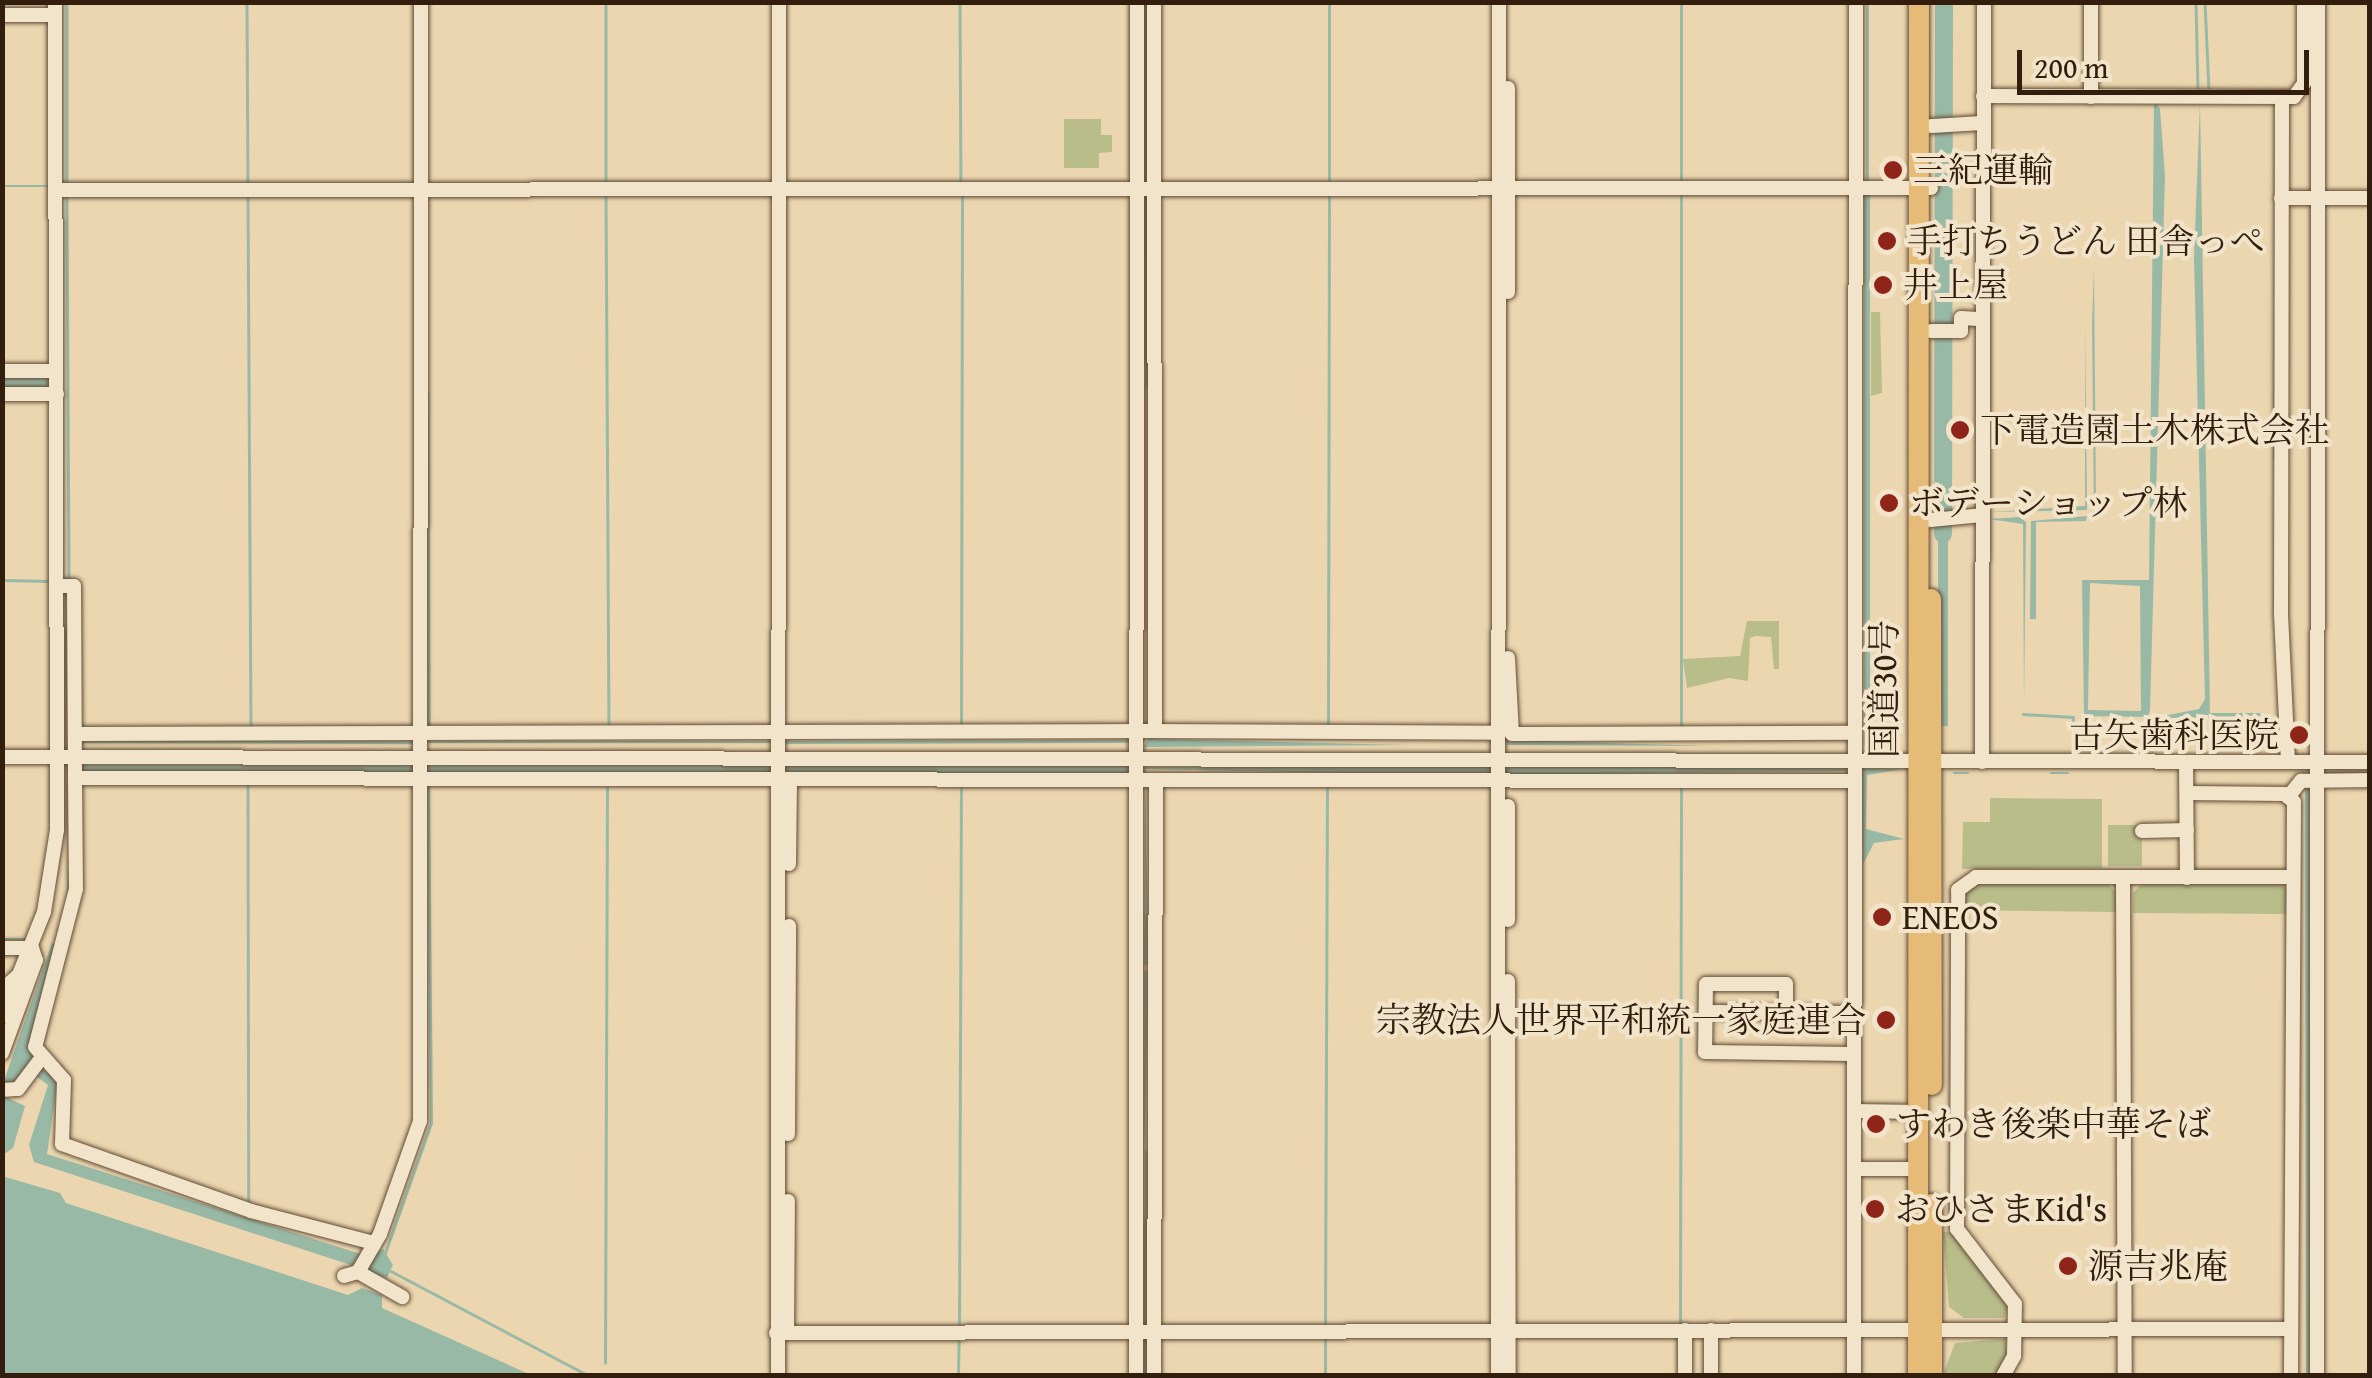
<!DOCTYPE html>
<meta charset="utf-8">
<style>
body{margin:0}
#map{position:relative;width:2372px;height:1378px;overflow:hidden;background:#ebd6af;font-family:"Gentium Book Plus","Noto Serif JP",serif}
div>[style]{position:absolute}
.green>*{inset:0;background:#b8bd8a;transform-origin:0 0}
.water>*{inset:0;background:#99b9a7;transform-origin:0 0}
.stream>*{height:2.5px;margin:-1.25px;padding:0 1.25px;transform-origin:1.25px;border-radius:1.25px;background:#99b9a7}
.canal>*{height:10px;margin:-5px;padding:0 5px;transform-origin:5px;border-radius:5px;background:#99b9a7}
.river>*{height:18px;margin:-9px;padding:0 9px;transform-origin:9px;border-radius:9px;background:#99b9a7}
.roads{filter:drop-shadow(0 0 2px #614b35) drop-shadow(0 0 2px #614b35)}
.minor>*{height:14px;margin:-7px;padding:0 7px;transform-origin:7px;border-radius:7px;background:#f2e4cb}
.highway>*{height:20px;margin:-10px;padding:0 10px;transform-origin:10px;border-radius:10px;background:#e6bb78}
.dots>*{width:28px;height:28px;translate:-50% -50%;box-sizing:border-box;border:5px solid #f2e4cb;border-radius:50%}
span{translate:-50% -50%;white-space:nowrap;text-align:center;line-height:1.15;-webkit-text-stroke:8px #f2e4cb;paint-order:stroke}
.poi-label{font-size:35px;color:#331d0c}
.left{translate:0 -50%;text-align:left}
.right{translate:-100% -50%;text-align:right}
.street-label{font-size:35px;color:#331d0c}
.frame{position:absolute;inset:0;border:5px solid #331d0c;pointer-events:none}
.scale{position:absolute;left:2017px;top:50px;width:292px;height:45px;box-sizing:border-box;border:5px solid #331d0c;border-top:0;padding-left:12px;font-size:30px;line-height:35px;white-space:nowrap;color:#331d0c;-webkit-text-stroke:8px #f2e4cb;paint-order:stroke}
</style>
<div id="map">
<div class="green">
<i style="clip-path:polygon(1064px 119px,1101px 119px,1101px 135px,1112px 135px,1112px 152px,1099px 153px,1099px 168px,1064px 168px)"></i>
<i style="clip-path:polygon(1871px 312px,1880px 312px,1882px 393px,1871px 396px)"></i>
<i style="clip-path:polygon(1747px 621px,1779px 621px,1779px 669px,1774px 669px,1771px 637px,1756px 636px,1750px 638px,1748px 681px,1729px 678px,1687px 688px,1683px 659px,1740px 656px)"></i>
<i style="clip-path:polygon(1990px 798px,2102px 799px,2102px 868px,1962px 869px,1963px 822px,1990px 822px)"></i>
<i style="left:2108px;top:825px;width:34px;height:41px"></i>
<i style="clip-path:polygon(1972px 882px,2106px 882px,2117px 893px,2117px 912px,1959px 910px,1959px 892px)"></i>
<i style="clip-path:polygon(2143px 882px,2279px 882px,2289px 891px,2289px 914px,2133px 913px,2133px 893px)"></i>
<i style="clip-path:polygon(1943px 1232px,1952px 1232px,1989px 1276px,2008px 1304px,2004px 1318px,1964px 1318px,1949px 1307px)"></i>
<i style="clip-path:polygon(2005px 1339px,2007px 1358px,1995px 1375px,1943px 1375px,1955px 1343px)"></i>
</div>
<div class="water">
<i style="clip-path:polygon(evenodd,2154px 101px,2160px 109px,2165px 176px,2150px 710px,2148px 717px,2084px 716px,2082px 580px,2149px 580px,2154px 101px,2090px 583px,2140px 586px,2141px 711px,2088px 710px,2090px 583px)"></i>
<i style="clip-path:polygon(2200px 102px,2210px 713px,2260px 713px,2269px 724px,2268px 754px,2260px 717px,2153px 718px,2199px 709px,2205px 699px,2194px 258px)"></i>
<i style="left:1870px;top:192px;width:554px;height:6px;rotate:90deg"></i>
<i style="clip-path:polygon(2094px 267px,2096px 508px,2094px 520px,2092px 326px)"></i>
<i style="clip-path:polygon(2085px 321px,2087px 510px,1990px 512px,2085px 506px)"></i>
<i style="clip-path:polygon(2087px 516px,2086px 521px,2036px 522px,2036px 619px,2030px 619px,2031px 521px)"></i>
<i style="clip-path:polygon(2019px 517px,2026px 522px,2024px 706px,2023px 524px,1989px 519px)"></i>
<i style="left:1938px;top:524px;width:10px;height:202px"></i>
<i style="clip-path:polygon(1150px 734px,1154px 739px,1406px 745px,1144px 747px)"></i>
<i style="clip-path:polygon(1505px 735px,1507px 740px,1708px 746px,1503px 745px)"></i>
<i style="clip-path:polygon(1493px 767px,1491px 776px,1144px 769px,1146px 767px)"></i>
<i style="clip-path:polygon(1504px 767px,1846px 767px,1846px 771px,1504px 775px)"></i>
<i style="clip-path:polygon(1861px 768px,1905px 769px,1867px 775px,1866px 829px,1904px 839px,1874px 843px,1863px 864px)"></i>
<i style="clip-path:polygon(1145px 786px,1149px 964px,1144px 965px)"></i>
<i style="clip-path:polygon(2305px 786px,2314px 791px,2312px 1376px,2306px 1375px)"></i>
<i style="clip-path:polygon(52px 943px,58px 944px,30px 1043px,33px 1064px,58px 1079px,47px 1154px,370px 1257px,383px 1249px,393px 1265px,387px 1278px,371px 1273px,367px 1260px,351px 1265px,34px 1162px,29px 1145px,48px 1085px,36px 1076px,10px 1089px,4px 1081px)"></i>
<i style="clip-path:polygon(1144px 971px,1149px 971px,1144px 1151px)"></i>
<i style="clip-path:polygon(4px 1096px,25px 1106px,13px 1148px,3px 1155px)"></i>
<i style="clip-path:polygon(2px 1176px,60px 1193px,66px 1203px,348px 1295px,362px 1288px,382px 1295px,382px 1308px,531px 1375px,3px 1375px)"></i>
</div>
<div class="stream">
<i style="left:67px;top:2px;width:184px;rotate:90deg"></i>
<i style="left:247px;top:2px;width:182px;rotate:89.7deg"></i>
<i style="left:606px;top:2px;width:184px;rotate:90deg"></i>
<i style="left:960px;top:2px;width:180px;rotate:89.7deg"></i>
<i style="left:1145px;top:2px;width:183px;rotate:89.7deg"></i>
<i style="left:2196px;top:2px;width:89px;rotate:88.7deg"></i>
<i style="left:2205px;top:2px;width:89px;rotate:87.4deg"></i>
<i style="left:1867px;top:181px;width:179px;rotate:-90deg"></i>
<i style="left:1681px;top:182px;width:180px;rotate:-90deg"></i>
<i style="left:1329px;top:183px;width:181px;rotate:-90deg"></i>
<i style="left:2px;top:186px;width:45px"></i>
<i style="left:1146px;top:193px;width:192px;rotate:89.7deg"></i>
<i style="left:67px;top:194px;width:387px;rotate:89.7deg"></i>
<i style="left:606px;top:194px;width:532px;rotate:89.68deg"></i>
<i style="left:248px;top:195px;width:531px;rotate:89.68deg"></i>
<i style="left:428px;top:393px;width:332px;rotate:89.8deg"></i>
<i style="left:2274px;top:459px;width:134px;rotate:-89.6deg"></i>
<i style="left:2px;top:580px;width:46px;rotate:1.2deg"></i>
<i style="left:2023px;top:714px;width:50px;rotate:3.4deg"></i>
<i style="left:2073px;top:717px;width:35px;rotate:82deg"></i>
<i style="left:961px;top:726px;width:532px;rotate:-89.89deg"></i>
<i style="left:1681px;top:727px;width:532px;rotate:-90deg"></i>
<i style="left:1328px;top:728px;width:532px;rotate:-89.89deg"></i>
<i style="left:81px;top:741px;width:332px;rotate:0.2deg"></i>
<i style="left:426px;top:742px;width:347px"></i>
<i style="left:786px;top:742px;width:347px;rotate:-0.2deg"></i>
<i style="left:1954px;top:773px;width:14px"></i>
<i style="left:2051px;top:773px;width:17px"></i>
<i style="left:2321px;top:773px;width:49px"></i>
<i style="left:248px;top:785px;width:418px;rotate:89.9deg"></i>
<i style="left:68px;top:894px;width:32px;rotate:-88deg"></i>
<i style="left:2px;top:939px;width:23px"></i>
<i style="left:385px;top:1253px;width:138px;rotate:-70.5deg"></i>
<i style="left:431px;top:1123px;width:338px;rotate:-90.5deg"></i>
<i style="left:391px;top:1271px;width:224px;rotate:27.9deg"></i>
<i style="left:959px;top:1324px;width:538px;rotate:-89.79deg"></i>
<i style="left:1145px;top:1324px;width:172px;rotate:-89.7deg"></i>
<i style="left:1680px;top:1324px;width:537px;rotate:-89.89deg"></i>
<i style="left:1325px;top:1326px;width:540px;rotate:-89.79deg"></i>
<i style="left:605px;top:1363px;width:575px;rotate:-89.8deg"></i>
<i style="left:599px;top:1376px;width:1px;rotate:-90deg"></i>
<i style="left:958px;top:1376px;width:39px;rotate:-89deg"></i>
<i style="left:1145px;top:1376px;width:39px;rotate:-90deg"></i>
<i style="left:1325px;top:1376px;width:36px;rotate:-90deg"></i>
</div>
<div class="canal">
<i style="left:72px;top:770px;width:1068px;rotate:0.05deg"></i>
</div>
<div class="river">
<i style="left:2px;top:381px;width:45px"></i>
<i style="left:1943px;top:534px;width:532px;rotate:-89.89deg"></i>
</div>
<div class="roads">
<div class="minor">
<i style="left:1154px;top:2px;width:729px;rotate:89.92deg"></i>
<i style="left:1155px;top:731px;width:342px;rotate:0.3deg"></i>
<i style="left:2091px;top:2px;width:95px;rotate:90deg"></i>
<i style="left:2px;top:15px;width:53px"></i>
<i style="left:1983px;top:96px;width:311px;rotate:0.2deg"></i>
<i style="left:2294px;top:97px;width:17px;rotate:-54deg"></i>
<i style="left:2304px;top:83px;width:81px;rotate:-90deg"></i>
<i style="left:2282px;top:97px;width:517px;rotate:90.11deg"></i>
<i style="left:2281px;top:614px;width:148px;rotate:87.3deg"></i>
<i style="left:1931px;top:126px;width:52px;rotate:-3.3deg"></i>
<i style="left:56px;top:190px;width:1875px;rotate:-0.06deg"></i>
<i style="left:2281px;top:198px;width:89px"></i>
<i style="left:1508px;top:292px;width:204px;rotate:-90deg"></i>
<i style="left:1931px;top:331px;width:30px"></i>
<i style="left:1961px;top:331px;width:13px;rotate:-90deg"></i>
<i style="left:1961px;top:318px;width:22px;rotate:3deg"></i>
<i style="left:2px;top:371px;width:54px"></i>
<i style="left:2px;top:394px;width:55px"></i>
<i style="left:1930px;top:520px;width:53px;rotate:-5.4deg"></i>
<i style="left:57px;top:586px;width:17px"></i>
<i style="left:74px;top:586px;width:192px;rotate:89.7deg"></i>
<i style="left:75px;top:778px;width:1779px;rotate:0.1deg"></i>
<i style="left:1508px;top:658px;width:76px;rotate:87deg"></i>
<i style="left:1512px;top:734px;width:341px;rotate:-0.2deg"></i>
<i style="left:75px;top:734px;width:1080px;rotate:-0.16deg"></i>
<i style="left:2px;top:757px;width:2368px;rotate:0.12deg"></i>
<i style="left:1982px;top:762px;width:760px;rotate:-89.85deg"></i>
<i style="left:2186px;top:763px;width:115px;rotate:89.5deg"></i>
<i style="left:75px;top:778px;width:111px;rotate:89.5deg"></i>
<i style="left:76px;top:889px;width:163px;rotate:104.5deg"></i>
<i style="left:35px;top:1047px;width:44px;rotate:48.7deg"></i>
<i style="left:64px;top:1080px;width:64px;rotate:91.8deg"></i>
<i style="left:62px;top:1144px;width:201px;rotate:19.5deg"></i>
<i style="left:251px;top:1211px;width:127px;rotate:14.6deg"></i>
<i style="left:2187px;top:793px;width:98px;rotate:0.6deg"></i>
<i style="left:2285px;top:794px;width:12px;rotate:42deg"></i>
<i style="left:2294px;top:802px;width:574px;rotate:90.3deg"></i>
<i style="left:2288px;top:797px;width:21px;rotate:-51deg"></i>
<i style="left:2301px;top:781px;width:69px;rotate:-0.8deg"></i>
<i style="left:1508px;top:806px;width:114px;rotate:90deg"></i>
<i style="left:2142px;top:831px;width:45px;rotate:-1.3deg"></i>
<i style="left:789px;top:864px;width:84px;rotate:-89.3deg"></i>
<i style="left:2123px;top:878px;width:498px;rotate:89.8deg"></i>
<i style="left:2px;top:948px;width:30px"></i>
<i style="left:32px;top:948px;width:13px;rotate:72deg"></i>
<i style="left:36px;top:960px;width:99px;rotate:110.1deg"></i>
<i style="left:1508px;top:981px;width:395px;rotate:89.9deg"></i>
<i style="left:2px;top:990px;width:25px;rotate:-42deg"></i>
<i style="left:1706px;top:1012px;width:148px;rotate:0.4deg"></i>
<i style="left:1786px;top:1012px;width:28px;rotate:-90deg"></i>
<i style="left:1786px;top:984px;width:80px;rotate:180deg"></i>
<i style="left:1706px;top:984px;width:68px;rotate:90.8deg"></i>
<i style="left:1705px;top:1052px;width:148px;rotate:0.8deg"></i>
<i style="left:2px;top:1017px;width:113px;rotate:-68.2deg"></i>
<i style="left:44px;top:912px;width:83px;rotate:-81deg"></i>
<i style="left:57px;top:830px;width:828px;rotate:-90.14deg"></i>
<i style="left:2px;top:1090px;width:16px;rotate:-4deg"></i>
<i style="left:18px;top:1089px;width:38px;rotate:-53deg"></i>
<i style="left:1854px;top:1111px;width:65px;rotate:0.9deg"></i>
<i style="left:788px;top:1134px;width:208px;rotate:-89.7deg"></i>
<i style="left:1854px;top:1169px;width:65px"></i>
<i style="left:358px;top:1272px;width:51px;rotate:29.6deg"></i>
<i style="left:344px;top:1276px;width:15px;rotate:-16deg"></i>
<i style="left:358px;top:1272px;width:44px;rotate:-59.9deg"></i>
<i style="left:380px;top:1234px;width:120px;rotate:-70.5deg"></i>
<i style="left:420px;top:1121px;width:1119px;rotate:-89.95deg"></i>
<i style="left:1685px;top:1330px;width:46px;rotate:90deg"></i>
<i style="left:1711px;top:1330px;width:46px;rotate:90deg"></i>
<i style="left:776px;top:1333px;width:1515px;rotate:-0.15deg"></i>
<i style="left:787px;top:1333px;width:132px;rotate:-89.6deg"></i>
<i style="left:778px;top:1376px;width:1374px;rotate:-89.96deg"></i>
<i style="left:1136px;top:1376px;width:1374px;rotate:-89.96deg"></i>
<i style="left:1154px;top:1376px;width:596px;rotate:-89.81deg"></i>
<i style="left:1498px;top:1376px;width:1374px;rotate:-89.96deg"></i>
<i style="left:1854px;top:1376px;width:1374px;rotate:-89.92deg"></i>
<i style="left:2003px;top:1376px;width:23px;rotate:-61deg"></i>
<i style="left:2014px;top:1356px;width:52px;rotate:-88.9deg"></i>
<i style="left:2015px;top:1304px;width:95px;rotate:-127.7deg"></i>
<i style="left:1957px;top:1229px;width:339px;rotate:-89.8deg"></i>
<i style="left:1958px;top:890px;width:22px;rotate:-36deg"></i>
<i style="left:1976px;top:877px;width:317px"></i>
<i style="left:2317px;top:1376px;width:1374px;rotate:-89.96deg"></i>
</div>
<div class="highway">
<i style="left:1931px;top:599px;width:486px;rotate:89.9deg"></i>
<i style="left:1918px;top:1376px;width:1374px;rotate:-89.96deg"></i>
<i style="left:1932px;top:1376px;width:172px;rotate:-90deg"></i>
</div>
</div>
<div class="dots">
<i style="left:1893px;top:170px;background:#8f2418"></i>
<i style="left:1887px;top:241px;background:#8f2418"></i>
<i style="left:1883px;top:285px;background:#8f2418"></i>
<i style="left:1960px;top:430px;background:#8f2418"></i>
<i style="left:1889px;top:503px;background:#8f2418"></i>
<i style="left:2299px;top:735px;background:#8f2418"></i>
<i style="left:1882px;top:917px;background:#8f2418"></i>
<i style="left:1886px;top:1020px;background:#8f2418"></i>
<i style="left:1876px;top:1124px;background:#8f2418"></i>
<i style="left:1875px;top:1209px;background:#8f2418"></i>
<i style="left:2068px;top:1266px;background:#8f2418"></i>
</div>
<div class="poi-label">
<span class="left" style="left:1913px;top:170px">三紀運輸</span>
<span class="left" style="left:1907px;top:241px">手打ちうどん 田舎っぺ</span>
<span class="left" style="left:1903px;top:285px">井上屋</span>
<span class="left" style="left:1980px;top:430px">下電造園土木株式会社</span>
<span class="left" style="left:1909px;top:503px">ボデーショップ林</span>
<span class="right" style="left:2279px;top:735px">古矢歯科医院</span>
<span class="left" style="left:1902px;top:917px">ENEOS</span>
<span class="right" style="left:1866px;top:1020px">宗教法人世界平和統一家庭連合</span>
<span class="left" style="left:1896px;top:1124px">すわき後楽中華そば</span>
<span class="left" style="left:1895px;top:1209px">おひさまKid's</span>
<span class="left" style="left:2088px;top:1266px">源吉兆庵</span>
</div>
<div class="street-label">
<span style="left:1884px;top:689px;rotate:-90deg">国道30号</span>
</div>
<div class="frame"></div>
<div class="scale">200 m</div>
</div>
